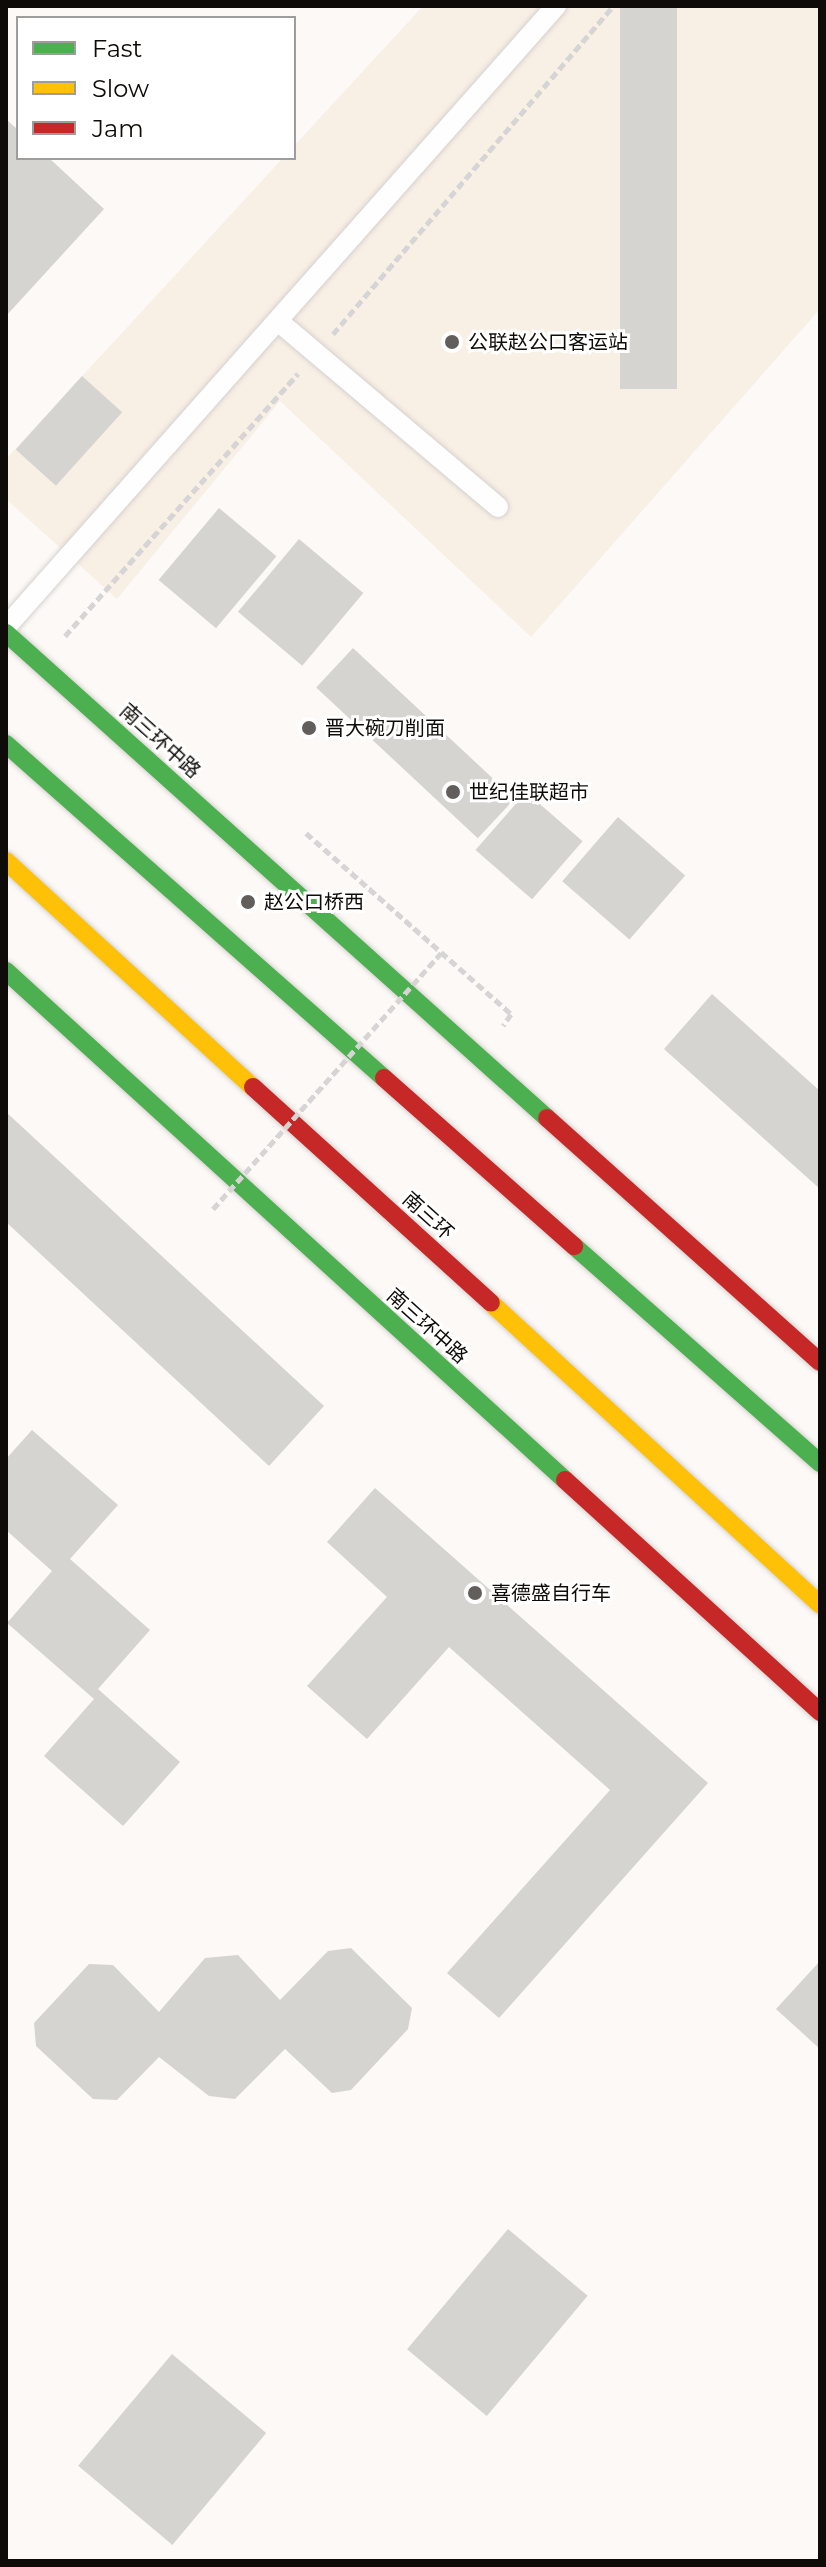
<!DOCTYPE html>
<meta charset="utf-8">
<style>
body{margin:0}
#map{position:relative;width:826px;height:2567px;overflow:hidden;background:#fcf9f6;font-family:Montserrat,"Noto Sans SC",sans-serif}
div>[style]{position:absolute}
.built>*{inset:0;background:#f8efe5}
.building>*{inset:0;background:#d6d4d0;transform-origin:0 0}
.path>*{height:5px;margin-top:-2.5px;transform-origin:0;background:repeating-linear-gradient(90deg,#d6d4d4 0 8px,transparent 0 12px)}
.roads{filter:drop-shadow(0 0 2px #d5d1ce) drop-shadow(0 0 2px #d5d1ce)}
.lane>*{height:20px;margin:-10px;padding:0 10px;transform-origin:10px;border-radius:10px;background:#fffefe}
.fast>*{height:18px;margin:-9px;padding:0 9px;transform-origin:9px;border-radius:9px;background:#4caf50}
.slow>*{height:18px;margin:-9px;padding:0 9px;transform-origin:9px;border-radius:9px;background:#ffc107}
.jam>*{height:18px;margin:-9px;padding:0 9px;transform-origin:9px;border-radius:9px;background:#c62828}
.path-bridge>*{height:5px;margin-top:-2.5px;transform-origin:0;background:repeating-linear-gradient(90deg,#d6d4d4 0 8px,transparent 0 12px)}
.dots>*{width:22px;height:22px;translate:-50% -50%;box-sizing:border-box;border:4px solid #fff;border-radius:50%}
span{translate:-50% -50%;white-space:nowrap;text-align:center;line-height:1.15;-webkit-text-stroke:6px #fff;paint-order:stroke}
.poi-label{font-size:20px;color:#0f0b08}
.left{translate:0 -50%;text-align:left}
.street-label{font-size:20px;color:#0f0b08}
.frame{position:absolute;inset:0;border:8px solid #0f0b08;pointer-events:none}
.legend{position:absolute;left:16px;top:16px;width:280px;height:144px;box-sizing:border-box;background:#fff;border:2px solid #9f9d9c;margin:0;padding:10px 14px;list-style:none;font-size:24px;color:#0f0b08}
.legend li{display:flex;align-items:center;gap:16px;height:40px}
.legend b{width:40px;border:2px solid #9f9d9c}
</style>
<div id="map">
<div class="built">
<i style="clip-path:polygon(423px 6px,820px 6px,820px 309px,531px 637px,280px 401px,117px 599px,6px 499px,6px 459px,283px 158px,294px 158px,294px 146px)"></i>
</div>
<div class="building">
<i style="left:620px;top:6px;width:57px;height:383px"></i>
<i style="clip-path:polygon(6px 119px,18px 130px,18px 158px,49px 158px,104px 209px,6px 316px)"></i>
<i style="left:82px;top:376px;width:54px;height:99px;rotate:42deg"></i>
<i style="left:219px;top:508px;width:75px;height:94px;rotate:40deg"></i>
<i style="left:299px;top:539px;width:84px;height:95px;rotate:40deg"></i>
<i style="left:353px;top:648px;width:221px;height:54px;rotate:43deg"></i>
<i style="left:526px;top:792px;width:75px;height:77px;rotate:41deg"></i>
<i style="left:618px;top:817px;width:89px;height:85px;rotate:41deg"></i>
<i style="clip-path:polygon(712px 994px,820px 1091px,820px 1189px,664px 1049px)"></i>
<i style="clip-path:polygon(6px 1112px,324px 1406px,269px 1466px,6px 1222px)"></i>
<i style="clip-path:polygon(32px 1430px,118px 1505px,70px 1559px,150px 1630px,98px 1689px,180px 1762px,123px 1826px,44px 1756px,94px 1699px,7px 1623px,52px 1571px,6px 1530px,6px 1459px)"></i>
<i style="clip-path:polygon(375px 1488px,708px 1783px,499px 2018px,447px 1973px,610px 1790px,449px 1647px,367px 1739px,307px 1686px,387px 1597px,327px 1542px)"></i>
<i style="clip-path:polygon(351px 1948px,412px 2008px,408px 2029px,351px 2090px,332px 2093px,285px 2049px,235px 2099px,209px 2096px,159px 2057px,117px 2100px,93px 2099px,36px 2046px,34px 2023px,89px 1964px,113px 1965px,159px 2012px,205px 1958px,238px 1955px,280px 2000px,328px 1951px)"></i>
<i style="clip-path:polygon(820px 1961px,820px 2049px,776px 2009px)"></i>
<i style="left:508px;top:2229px;width:104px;height:157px;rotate:40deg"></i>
<i style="left:172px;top:2354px;width:123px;height:146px;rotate:40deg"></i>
</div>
<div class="path">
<i style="left:333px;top:334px;width:431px;rotate:-49.5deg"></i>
<i style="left:65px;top:636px;width:351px;rotate:-48.4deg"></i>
<i style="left:306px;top:833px;width:273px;rotate:41.4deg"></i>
<i style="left:511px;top:1014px;width:14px;rotate:124deg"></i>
</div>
<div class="roads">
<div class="lane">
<i style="left:278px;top:321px;width:288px;rotate:40.2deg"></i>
<i style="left:6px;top:627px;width:830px;rotate:-48.47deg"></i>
</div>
<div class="fast">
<i style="left:6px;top:633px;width:727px;rotate:41.88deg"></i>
<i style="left:6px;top:744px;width:504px;rotate:41.46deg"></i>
<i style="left:6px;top:971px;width:756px;rotate:42.32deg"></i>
<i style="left:574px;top:1246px;width:328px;rotate:41.4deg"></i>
</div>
<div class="slow">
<i style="left:6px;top:861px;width:335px;rotate:42.5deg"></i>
<i style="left:491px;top:1303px;width:446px;rotate:42.5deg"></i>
</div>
<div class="jam">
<i style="left:384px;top:1078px;width:254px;rotate:41.5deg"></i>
<i style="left:253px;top:1087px;width:321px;rotate:42.2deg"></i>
<i style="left:547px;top:1118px;width:366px;rotate:41.8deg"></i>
<i style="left:565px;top:1480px;width:345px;rotate:42.3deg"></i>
</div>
</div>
<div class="path-bridge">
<i style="left:213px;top:1209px;width:343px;rotate:-48.3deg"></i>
</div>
<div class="dots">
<i style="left:452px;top:342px;background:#625e5b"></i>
<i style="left:309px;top:728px;background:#625e5b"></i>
<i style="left:453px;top:792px;background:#625e5b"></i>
<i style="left:248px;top:902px;background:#625e5b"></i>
<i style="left:475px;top:1593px;background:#625e5b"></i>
</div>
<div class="poi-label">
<span class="left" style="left:468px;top:342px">公联赵公口客运站</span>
<span class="left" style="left:325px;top:728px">晋大碗刀削面</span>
<span class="left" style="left:469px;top:792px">世纪佳联超市</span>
<span class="left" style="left:264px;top:902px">赵公口桥西</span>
<span class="left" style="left:491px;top:1593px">喜德盛自行车</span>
</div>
<div class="street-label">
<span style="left:160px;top:741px;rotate:42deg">南三环中路</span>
<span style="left:428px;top:1216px;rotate:42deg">南三环</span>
<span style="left:427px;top:1326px;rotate:42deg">南三环中路</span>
</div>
<div class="frame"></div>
<ul class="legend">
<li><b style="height:10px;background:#4caf50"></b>Fast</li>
<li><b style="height:10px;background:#ffc107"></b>Slow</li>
<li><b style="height:10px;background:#c62828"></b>Jam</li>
</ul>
</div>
